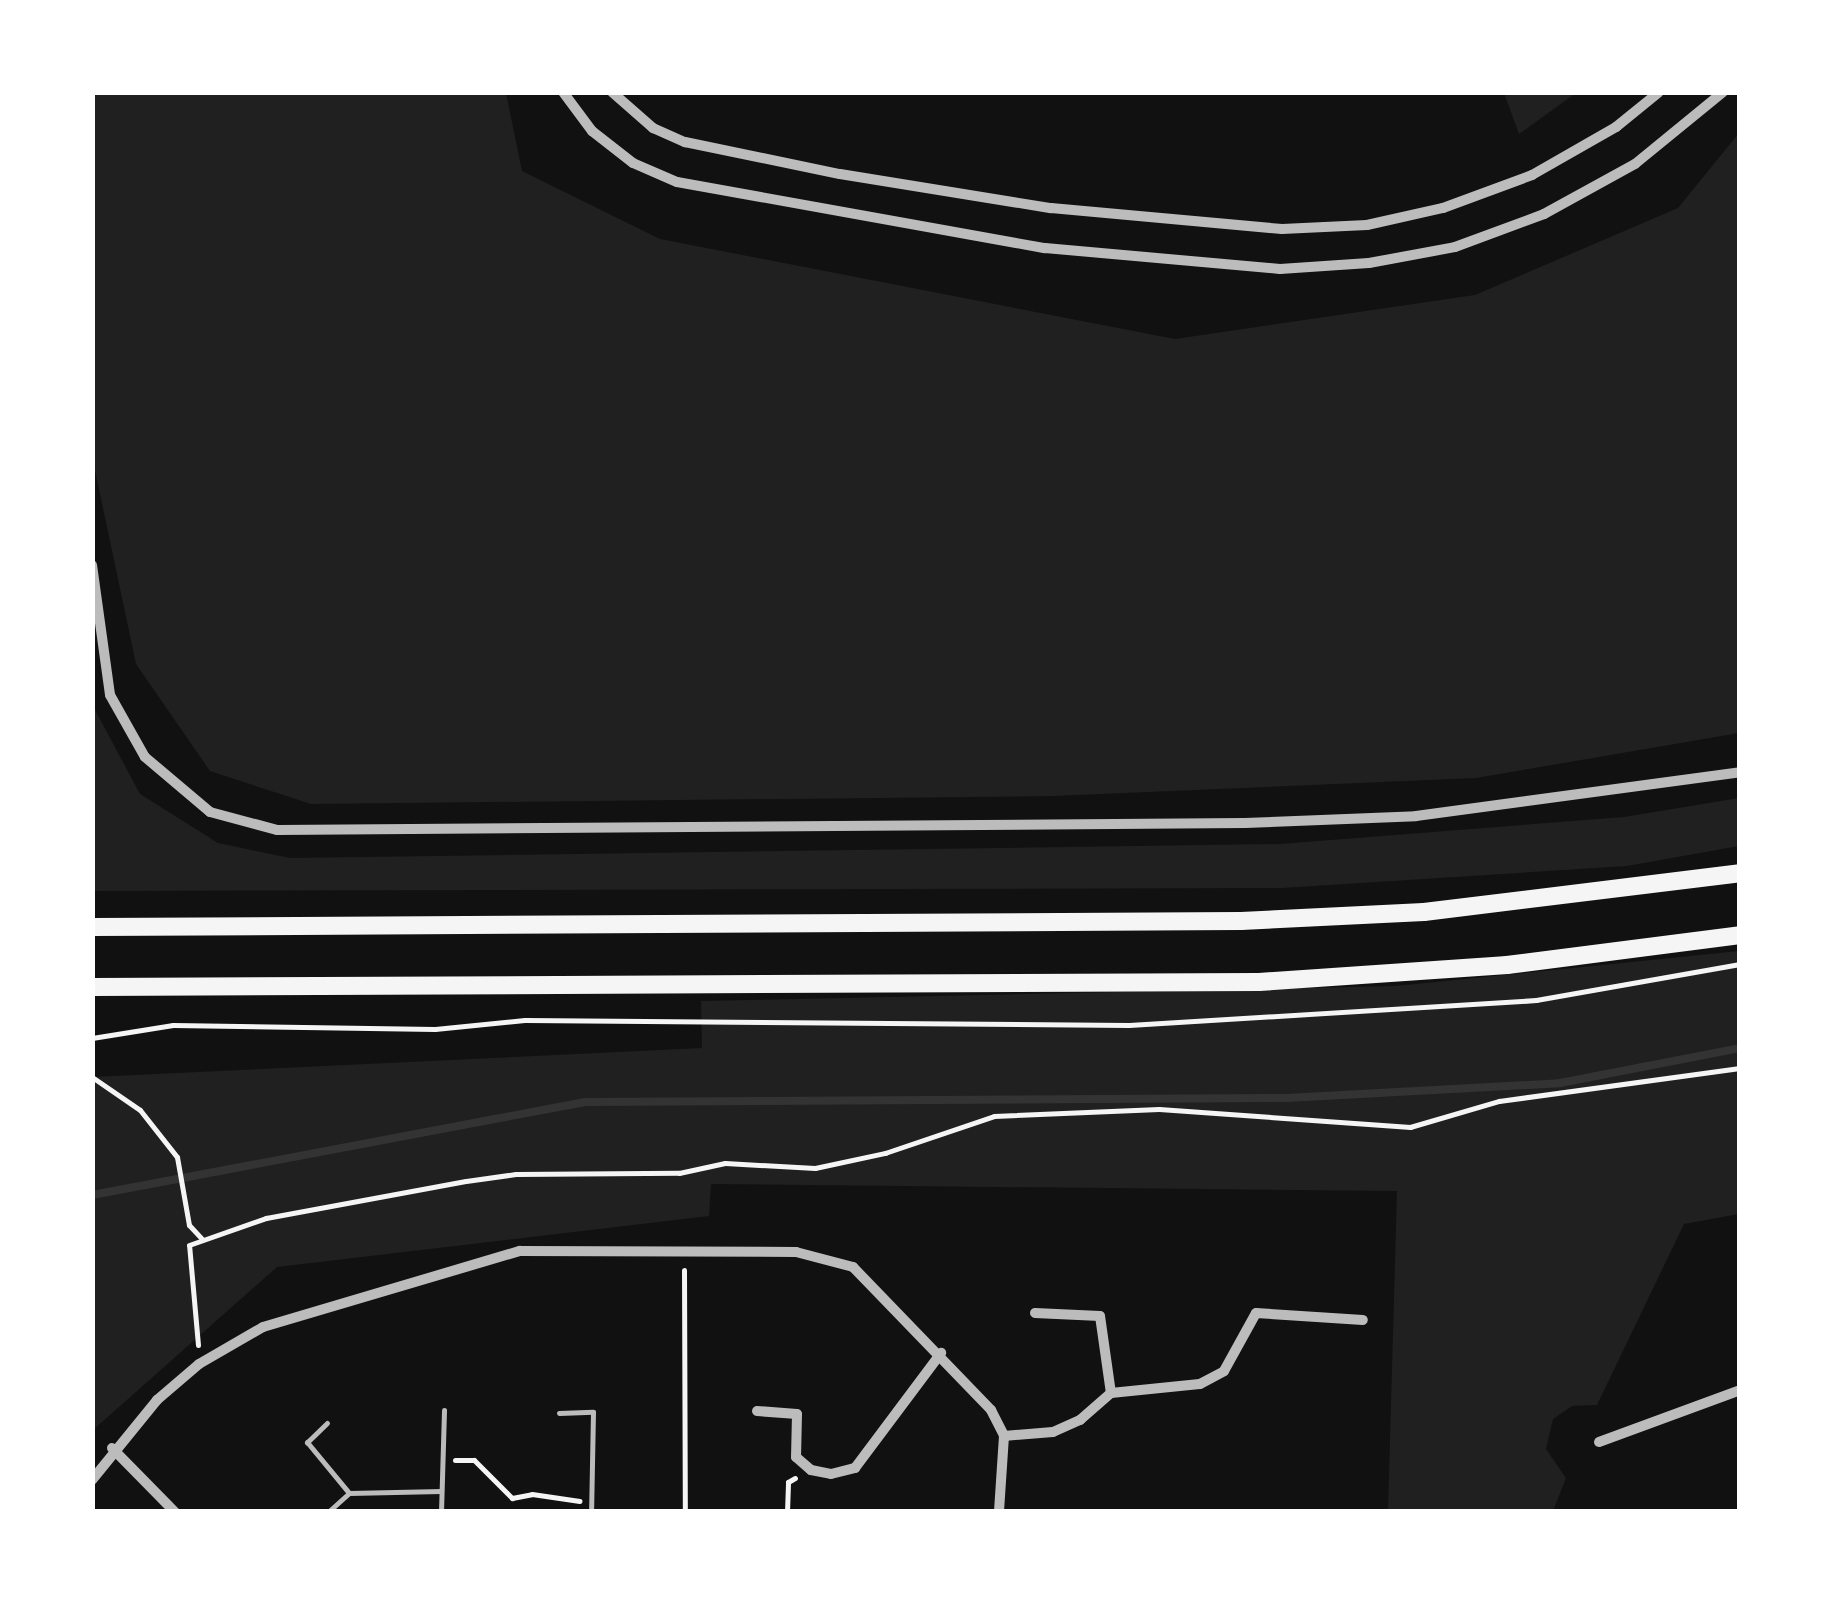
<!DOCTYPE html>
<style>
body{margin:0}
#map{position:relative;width:1832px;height:1604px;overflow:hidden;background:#111;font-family:"Sofia Sans Condensed",sans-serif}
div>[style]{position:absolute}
.green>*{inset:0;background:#202020}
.stream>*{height:8px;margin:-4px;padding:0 4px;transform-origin:4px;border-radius:4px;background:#333}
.path>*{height:5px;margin:-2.5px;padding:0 2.5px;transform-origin:2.5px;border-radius:2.5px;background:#f5f5f5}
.service>*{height:5px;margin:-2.5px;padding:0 2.5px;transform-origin:2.5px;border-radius:2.5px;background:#bcbcbc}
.minor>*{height:10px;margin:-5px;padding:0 5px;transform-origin:5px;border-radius:5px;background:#bcbcbc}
.primary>*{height:18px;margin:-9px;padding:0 9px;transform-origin:9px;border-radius:9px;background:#f5f5f5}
span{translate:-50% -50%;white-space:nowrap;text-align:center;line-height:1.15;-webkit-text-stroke:9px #fff;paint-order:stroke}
.frame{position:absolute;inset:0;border:95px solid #fff;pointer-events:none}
</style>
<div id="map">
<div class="green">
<i style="clip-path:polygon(92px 93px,506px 93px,522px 171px,660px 239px,1175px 339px,1475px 295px,1678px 208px,1739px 133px,1739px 733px,1476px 778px,1054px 796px,311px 804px,210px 771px,136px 664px,93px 461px)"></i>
<i style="clip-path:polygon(1504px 93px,1504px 92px,1576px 93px,1519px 134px)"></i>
<i style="clip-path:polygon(93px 706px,140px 794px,218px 843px,290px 858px,1280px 844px,1624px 817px,1739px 798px,1739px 846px,1627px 866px,1282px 888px,93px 891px)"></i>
<i style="clip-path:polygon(1739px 951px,1739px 1214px,1684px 1224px,1597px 1405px,1572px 1406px,1553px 1419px,1546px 1449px,1566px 1478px,1553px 1511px,1388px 1511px,1397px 1191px,711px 1184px,709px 1216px,277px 1267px,93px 1430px,93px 1077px,702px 1048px,701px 1001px,1396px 986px)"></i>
</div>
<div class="stream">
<i style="left:92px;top:1195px;width:502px;rotate:-10.68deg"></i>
<i style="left:585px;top:1102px;width:702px;rotate:-0.33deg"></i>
<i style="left:1287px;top:1098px;width:273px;rotate:-3.1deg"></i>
<i style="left:1560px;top:1083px;width:183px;rotate:-11deg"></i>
</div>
<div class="path">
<i style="left:92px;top:1038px;width:82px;rotate:-9.1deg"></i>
<i style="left:173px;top:1025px;width:262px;rotate:0.9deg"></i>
<i style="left:435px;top:1029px;width:90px;rotate:-5.7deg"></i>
<i style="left:525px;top:1020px;width:604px;rotate:0.47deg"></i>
<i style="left:1129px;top:1025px;width:408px;rotate:-3.5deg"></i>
<i style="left:1536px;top:1000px;width:207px;rotate:-10deg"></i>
<i style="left:92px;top:1077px;width:58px;rotate:34.5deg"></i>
<i style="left:140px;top:1110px;width:60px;rotate:51.8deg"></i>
<i style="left:177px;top:1157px;width:69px;rotate:80deg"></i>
<i style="left:189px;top:1225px;width:19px;rotate:47deg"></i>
<i style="left:684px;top:1270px;width:242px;rotate:89.8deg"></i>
<i style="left:198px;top:1345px;width:100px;rotate:-95.1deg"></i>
<i style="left:189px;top:1245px;width:82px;rotate:-19.3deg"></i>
<i style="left:266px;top:1218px;width:203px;rotate:-10.5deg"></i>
<i style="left:466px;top:1181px;width:50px;rotate:-8deg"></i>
<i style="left:516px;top:1174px;width:163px;rotate:-0.4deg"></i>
<i style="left:679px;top:1173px;width:47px;rotate:-12.3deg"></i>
<i style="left:725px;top:1163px;width:90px;rotate:3.2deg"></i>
<i style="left:815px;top:1168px;width:72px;rotate:-12.1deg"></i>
<i style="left:885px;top:1153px;width:115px;rotate:-18.7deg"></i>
<i style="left:994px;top:1116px;width:165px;rotate:-2.4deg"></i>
<i style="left:1159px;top:1109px;width:252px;rotate:4.1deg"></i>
<i style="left:1410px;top:1127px;width:93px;rotate:-16.3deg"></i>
<i style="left:1499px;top:1101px;width:243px;rotate:-7.8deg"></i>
<i style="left:455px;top:1460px;width:19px"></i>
<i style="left:474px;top:1460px;width:54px;rotate:45deg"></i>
<i style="left:512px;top:1498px;width:20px;rotate:-11deg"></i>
<i style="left:532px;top:1494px;width:48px;rotate:8.5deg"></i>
<i style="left:787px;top:1512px;width:30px;rotate:-88deg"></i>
<i style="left:788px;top:1482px;width:8px;rotate:-30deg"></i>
</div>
<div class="service">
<i style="left:559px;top:1413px;width:34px;rotate:-2deg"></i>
<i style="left:593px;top:1412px;width:100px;rotate:91.1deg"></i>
<i style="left:327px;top:1423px;width:28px;rotate:136deg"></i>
<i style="left:307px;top:1442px;width:66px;rotate:50.5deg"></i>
<i style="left:349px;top:1493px;width:92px;rotate:-1.2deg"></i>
<i style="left:328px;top:1512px;width:28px;rotate:-42deg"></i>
<i style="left:441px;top:1512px;width:102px;rotate:-88.3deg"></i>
</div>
<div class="minor">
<i style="left:563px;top:92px;width:49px;rotate:53.4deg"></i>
<i style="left:592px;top:131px;width:52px;rotate:38deg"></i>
<i style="left:633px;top:163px;width:48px;rotate:23.4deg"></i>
<i style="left:677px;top:182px;width:374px;rotate:10.2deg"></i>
<i style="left:1045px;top:248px;width:236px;rotate:5.1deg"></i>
<i style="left:1280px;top:269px;width:89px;rotate:-3.9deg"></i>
<i style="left:1369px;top:263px;width:87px;rotate:-10.5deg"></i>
<i style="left:1455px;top:247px;width:95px;rotate:-20.3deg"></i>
<i style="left:1544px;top:214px;width:104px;rotate:-28.8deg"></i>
<i style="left:1635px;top:164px;width:114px;rotate:-39.3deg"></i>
<i style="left:612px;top:92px;width:55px;rotate:41.3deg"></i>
<i style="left:653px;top:128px;width:35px;rotate:24deg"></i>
<i style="left:685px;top:142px;width:158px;rotate:11.7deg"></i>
<i style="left:840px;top:174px;width:214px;rotate:9.2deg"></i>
<i style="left:1051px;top:208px;width:232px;rotate:5.2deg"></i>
<i style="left:1282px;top:229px;width:85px;rotate:-2.7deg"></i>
<i style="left:1367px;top:225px;width:78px;rotate:-12.6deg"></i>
<i style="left:1443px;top:208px;width:95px;rotate:-20.3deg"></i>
<i style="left:1532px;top:175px;width:97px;rotate:-29.7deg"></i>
<i style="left:1616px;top:127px;width:55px;rotate:-39.1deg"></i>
<i style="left:92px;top:565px;width:131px;rotate:82.1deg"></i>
<i style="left:110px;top:695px;width:71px;rotate:60.6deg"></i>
<i style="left:145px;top:757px;width:85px;rotate:40.2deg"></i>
<i style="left:210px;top:812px;width:69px;rotate:15deg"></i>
<i style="left:277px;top:830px;width:968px;rotate:-0.41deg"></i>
<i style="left:1245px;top:823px;width:171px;rotate:-2.3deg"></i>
<i style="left:1416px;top:816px;width:327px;rotate:-7.7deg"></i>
<i style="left:1035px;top:1313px;width:65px;rotate:2.6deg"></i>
<i style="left:1100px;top:1316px;width:78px;rotate:81.9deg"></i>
<i style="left:757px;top:1411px;width:40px;rotate:4.3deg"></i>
<i style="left:797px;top:1414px;width:43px;rotate:91.3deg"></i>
<i style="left:796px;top:1457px;width:20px;rotate:41deg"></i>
<i style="left:811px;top:1470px;width:20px;rotate:11deg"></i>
<i style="left:831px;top:1474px;width:25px;rotate:-14deg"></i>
<i style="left:855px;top:1468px;width:144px;rotate:-53.2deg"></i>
<i style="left:1004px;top:1436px;width:49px;rotate:-4.7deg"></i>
<i style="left:1053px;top:1432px;width:30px;rotate:-24deg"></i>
<i style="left:1080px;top:1420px;width:41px;rotate:-41.1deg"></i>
<i style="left:1111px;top:1393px;width:89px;rotate:-5.8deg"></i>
<i style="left:1200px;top:1384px;width:27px;rotate:-28deg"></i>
<i style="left:1224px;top:1371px;width:66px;rotate:-61.1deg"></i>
<i style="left:1256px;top:1313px;width:107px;rotate:3.7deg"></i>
<i style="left:1599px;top:1442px;width:150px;rotate:-20.2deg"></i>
<i style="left:112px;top:1448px;width:90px;rotate:45.5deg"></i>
<i style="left:92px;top:1480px;width:103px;rotate:-50.9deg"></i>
<i style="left:157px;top:1400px;width:55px;rotate:-40.6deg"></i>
<i style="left:199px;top:1364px;width:74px;rotate:-30deg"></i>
<i style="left:263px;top:1327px;width:268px;rotate:-16.5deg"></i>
<i style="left:520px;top:1251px;width:276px;rotate:0.2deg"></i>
<i style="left:796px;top:1252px;width:59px;rotate:14.7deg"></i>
<i style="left:853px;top:1267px;width:199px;rotate:46deg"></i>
<i style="left:991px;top:1410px;width:29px;rotate:63deg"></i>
<i style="left:1004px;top:1436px;width:76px;rotate:93.8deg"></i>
</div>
<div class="primary">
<i style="left:92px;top:927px;width:1149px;rotate:-0.3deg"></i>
<i style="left:1241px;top:921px;width:183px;rotate:-2.8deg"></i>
<i style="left:1424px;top:912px;width:318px;rotate:-7deg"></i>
<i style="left:92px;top:987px;width:1167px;rotate:-0.25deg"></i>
<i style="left:1259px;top:982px;width:249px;rotate:-3.9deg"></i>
<i style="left:1507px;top:965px;width:235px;rotate:-7.3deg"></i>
</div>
<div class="frame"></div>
</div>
